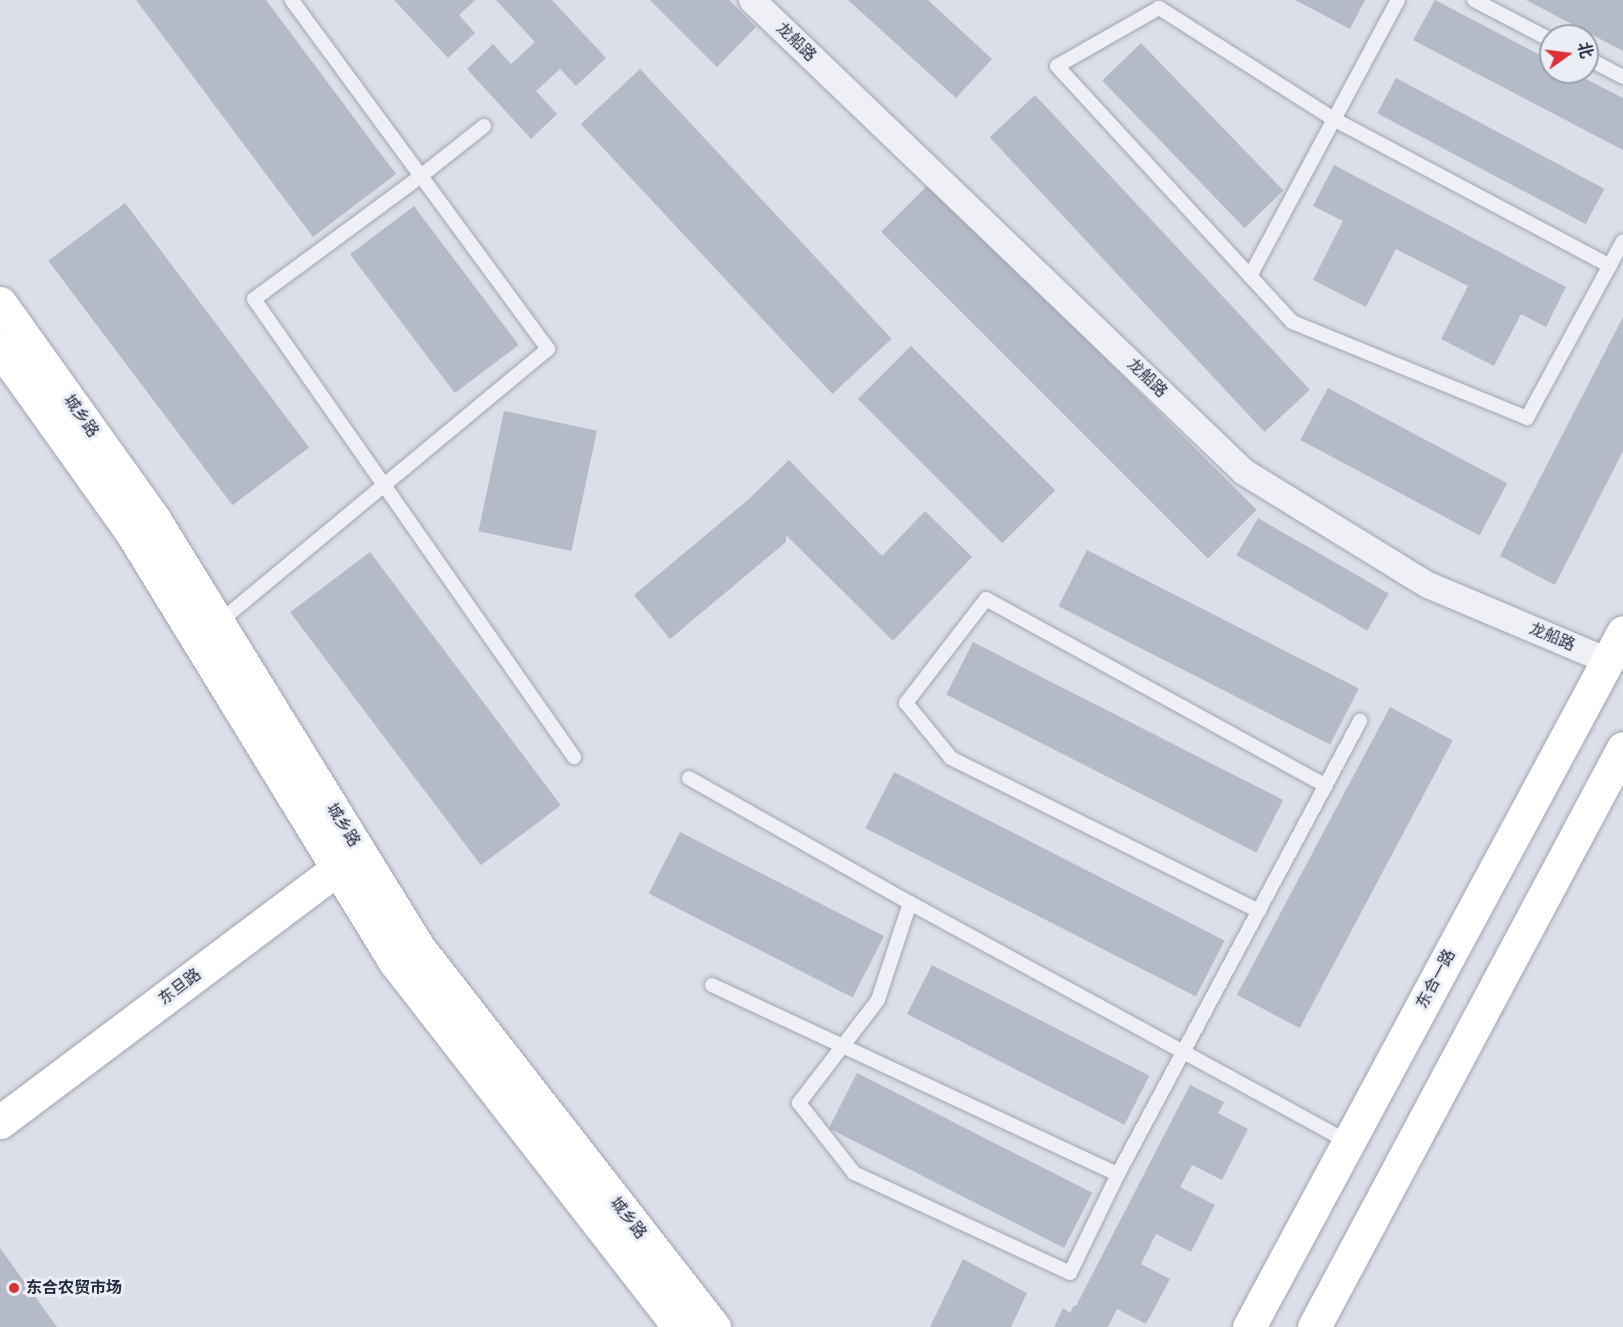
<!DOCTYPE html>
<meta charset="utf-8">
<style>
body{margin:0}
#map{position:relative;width:1623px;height:1327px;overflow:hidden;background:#dcdfe8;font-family:Karla,"Noto Sans SC",sans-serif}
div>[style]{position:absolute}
.building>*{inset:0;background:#b5bac8;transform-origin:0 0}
.roads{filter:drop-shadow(0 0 2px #a1a5b2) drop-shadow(0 0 2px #a1a5b2)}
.lane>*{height:14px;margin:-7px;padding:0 7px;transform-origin:7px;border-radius:7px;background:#eff0f6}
.street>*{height:26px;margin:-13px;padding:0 13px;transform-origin:13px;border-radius:13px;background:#eff0f6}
.secondary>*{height:33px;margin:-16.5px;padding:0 16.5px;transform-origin:16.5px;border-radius:16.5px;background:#fff}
.primary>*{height:33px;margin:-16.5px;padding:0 16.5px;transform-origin:16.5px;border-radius:16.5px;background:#fff}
.dots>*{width:16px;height:16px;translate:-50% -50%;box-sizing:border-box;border:3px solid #ebeef5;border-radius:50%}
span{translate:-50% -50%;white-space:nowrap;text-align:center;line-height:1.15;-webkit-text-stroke:6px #ebeef5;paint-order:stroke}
.street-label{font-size:16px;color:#242b40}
.poi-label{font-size:16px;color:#242b40;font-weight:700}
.left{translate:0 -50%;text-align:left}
.north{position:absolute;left:1539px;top:24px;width:60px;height:60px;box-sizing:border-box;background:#ebeef5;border:2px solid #9ba0ad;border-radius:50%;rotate:76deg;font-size:16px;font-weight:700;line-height:24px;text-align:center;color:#242b40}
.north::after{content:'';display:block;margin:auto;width:21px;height:27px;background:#dc3139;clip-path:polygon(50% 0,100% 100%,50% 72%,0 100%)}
</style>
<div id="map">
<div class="building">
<i style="clip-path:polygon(136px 0,266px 0,396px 174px,313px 237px)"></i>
<i style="clip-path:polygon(394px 0,475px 0,459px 15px,475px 33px,448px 58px)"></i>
<i style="clip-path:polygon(496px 0,552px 0,606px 58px,576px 86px,560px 69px,536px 91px,557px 114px,531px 139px,467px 69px,493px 44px,511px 64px,535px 42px)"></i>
<i style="clip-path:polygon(650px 0,729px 0,756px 27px,717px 67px)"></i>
<i style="clip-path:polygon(848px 0,928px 0,992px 59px,956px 98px)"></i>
<i style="clip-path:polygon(1295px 0,1365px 0,1350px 29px)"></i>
<i style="clip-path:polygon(1435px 0,1551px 61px,1551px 72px,1572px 72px,1623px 98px,1623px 150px,1413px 40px)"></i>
<i style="clip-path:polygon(1526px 0,1623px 0,1623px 51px)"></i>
<i style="left:1141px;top:43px;width:205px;height:54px;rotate:46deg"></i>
<i style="left:640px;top:69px;width:369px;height:81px;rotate:47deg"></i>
<i style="left:1396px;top:78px;width:236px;height:40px;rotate:28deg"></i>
<i style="left:1035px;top:95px;width:403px;height:62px;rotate:47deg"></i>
<i style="clip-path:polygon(1334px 165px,1566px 287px,1546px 327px,1521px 314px,1494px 366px,1441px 339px,1468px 286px,1396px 249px,1366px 307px,1313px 280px,1343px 221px,1313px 206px)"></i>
<i style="left:930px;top:183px;width:462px;height:69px;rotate:45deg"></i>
<i style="left:125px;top:203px;width:306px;height:96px;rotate:53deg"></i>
<i style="left:414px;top:206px;width:174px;height:80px;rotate:53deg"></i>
<i style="clip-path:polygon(1623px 317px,1623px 451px,1555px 585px,1500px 556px)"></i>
<i style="left:911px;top:346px;width:204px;height:75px;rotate:45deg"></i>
<i style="left:1328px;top:388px;width:203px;height:59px;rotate:28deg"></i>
<i style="left:504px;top:411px;width:95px;height:123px;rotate:12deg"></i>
<i style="clip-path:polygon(789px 460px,882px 556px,925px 511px,972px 557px,893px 641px,786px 535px,786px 542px,670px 639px,634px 595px,750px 498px)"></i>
<i style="left:1258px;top:518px;width:151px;height:43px;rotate:30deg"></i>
<i style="left:1087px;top:550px;width:305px;height:63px;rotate:27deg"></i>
<i style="left:370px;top:552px;width:317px;height:100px;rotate:53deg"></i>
<i style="left:973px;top:642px;width:348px;height:59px;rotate:27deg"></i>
<i style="left:1390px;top:707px;width:71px;height:326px;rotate:28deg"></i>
<i style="left:894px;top:772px;width:371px;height:63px;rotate:27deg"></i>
<i style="left:680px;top:832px;width:229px;height:69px;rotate:27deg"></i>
<i style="left:932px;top:965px;width:244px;height:55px;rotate:27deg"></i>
<i style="left:857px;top:1073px;width:264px;height:62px;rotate:27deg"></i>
<i style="clip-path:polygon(1190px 1085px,1224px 1102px,1218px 1113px,1248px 1129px,1222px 1180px,1192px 1165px,1180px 1187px,1215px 1205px,1191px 1252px,1156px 1234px,1141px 1264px,1170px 1279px,1146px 1324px,1117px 1309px,1108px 1327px,1054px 1327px,1063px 1308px,1070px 1313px,1074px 1305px,1076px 1306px)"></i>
<i style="clip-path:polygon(0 1248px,57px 1327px,0 1327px)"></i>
<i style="clip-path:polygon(963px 1259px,1027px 1293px,1011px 1327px,930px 1327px)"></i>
</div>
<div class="roads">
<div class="lane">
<i style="left:1474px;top:0;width:87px;rotate:27.5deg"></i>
<i style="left:1587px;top:58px;width:41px;rotate:27.8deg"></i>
<i style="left:484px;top:126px;width:80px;rotate:141.6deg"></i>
<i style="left:421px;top:176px;width:207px;rotate:143.6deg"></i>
<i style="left:254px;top:299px;width:559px;rotate:55.06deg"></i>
<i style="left:1610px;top:266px;width:311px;rotate:-152deg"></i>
<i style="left:1335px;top:120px;width:209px;rotate:-147.5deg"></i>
<i style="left:1159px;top:8px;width:117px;rotate:150.4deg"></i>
<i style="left:1057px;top:66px;width:348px;rotate:47.4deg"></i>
<i style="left:1292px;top:322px;width:254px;rotate:22.2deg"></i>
<i style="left:1527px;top:418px;width:201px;rotate:-61.5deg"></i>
<i style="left:1250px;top:276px;width:313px;rotate:-61.8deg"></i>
<i style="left:218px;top:623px;width:429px;rotate:-39.7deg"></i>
<i style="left:548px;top:349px;width:433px;rotate:-126.3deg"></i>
<i style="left:689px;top:778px;width:254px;rotate:29.5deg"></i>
<i style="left:910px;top:903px;width:499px;rotate:28.6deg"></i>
<i style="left:910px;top:903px;width:102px;rotate:108.3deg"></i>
<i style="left:878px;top:1000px;width:130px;rotate:127.5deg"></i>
<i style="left:799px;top:1103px;width:89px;rotate:51.8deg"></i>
<i style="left:854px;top:1173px;width:238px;rotate:24.8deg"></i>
<i style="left:1070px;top:1273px;width:110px;rotate:-64.1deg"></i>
<i style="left:1118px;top:1174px;width:514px;rotate:-61.89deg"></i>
<i style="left:1259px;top:911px;width:344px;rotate:-153.6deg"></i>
<i style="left:951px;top:758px;width:71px;rotate:-129.3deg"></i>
<i style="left:906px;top:703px;width:131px;rotate:-52.4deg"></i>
<i style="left:986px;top:599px;width:388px;rotate:28.8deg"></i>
<i style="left:712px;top:985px;width:448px;rotate:25deg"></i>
</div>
<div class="street">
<i style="left:752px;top:0;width:682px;rotate:43.81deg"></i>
<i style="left:1244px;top:472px;width:216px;rotate:31.6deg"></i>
<i style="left:1428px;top:585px;width:195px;rotate:22.9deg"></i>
</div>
<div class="secondary">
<i style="left:0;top:303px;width:265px;rotate:54.5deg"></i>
<i style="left:154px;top:519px;width:503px;rotate:58.33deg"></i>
<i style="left:418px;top:947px;width:482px;rotate:52.1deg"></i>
<i style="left:0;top:348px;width:227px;rotate:54.5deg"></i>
<i style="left:132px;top:533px;width:503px;rotate:58.49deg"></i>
<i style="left:395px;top:962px;width:462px;rotate:52.1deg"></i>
<i style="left:0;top:1122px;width:423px;rotate:-36.9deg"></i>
<i style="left:338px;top:868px;width:22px;rotate:-43deg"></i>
</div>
<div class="primary">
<i style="left:1249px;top:1327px;width:789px;rotate:-61.71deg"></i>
<i style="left:1314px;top:1327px;width:656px;rotate:-61.91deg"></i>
</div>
</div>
<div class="dots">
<i style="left:14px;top:1288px;background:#dc3139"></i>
</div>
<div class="street-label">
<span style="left:796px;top:42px;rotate:44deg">龙船路</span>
<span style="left:1147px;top:378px;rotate:44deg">龙船路</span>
<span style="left:81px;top:416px;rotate:55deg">城乡路</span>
<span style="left:1552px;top:637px;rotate:23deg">龙船路</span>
<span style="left:343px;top:825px;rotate:58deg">城乡路</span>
<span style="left:1436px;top:979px;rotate:-62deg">东合一路</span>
<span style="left:180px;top:987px;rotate:-37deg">东旦路</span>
<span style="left:628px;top:1218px;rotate:52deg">城乡路</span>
</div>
<div class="poi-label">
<span class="left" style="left:26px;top:1288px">东合农贸市场</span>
</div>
<div class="north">北</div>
</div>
